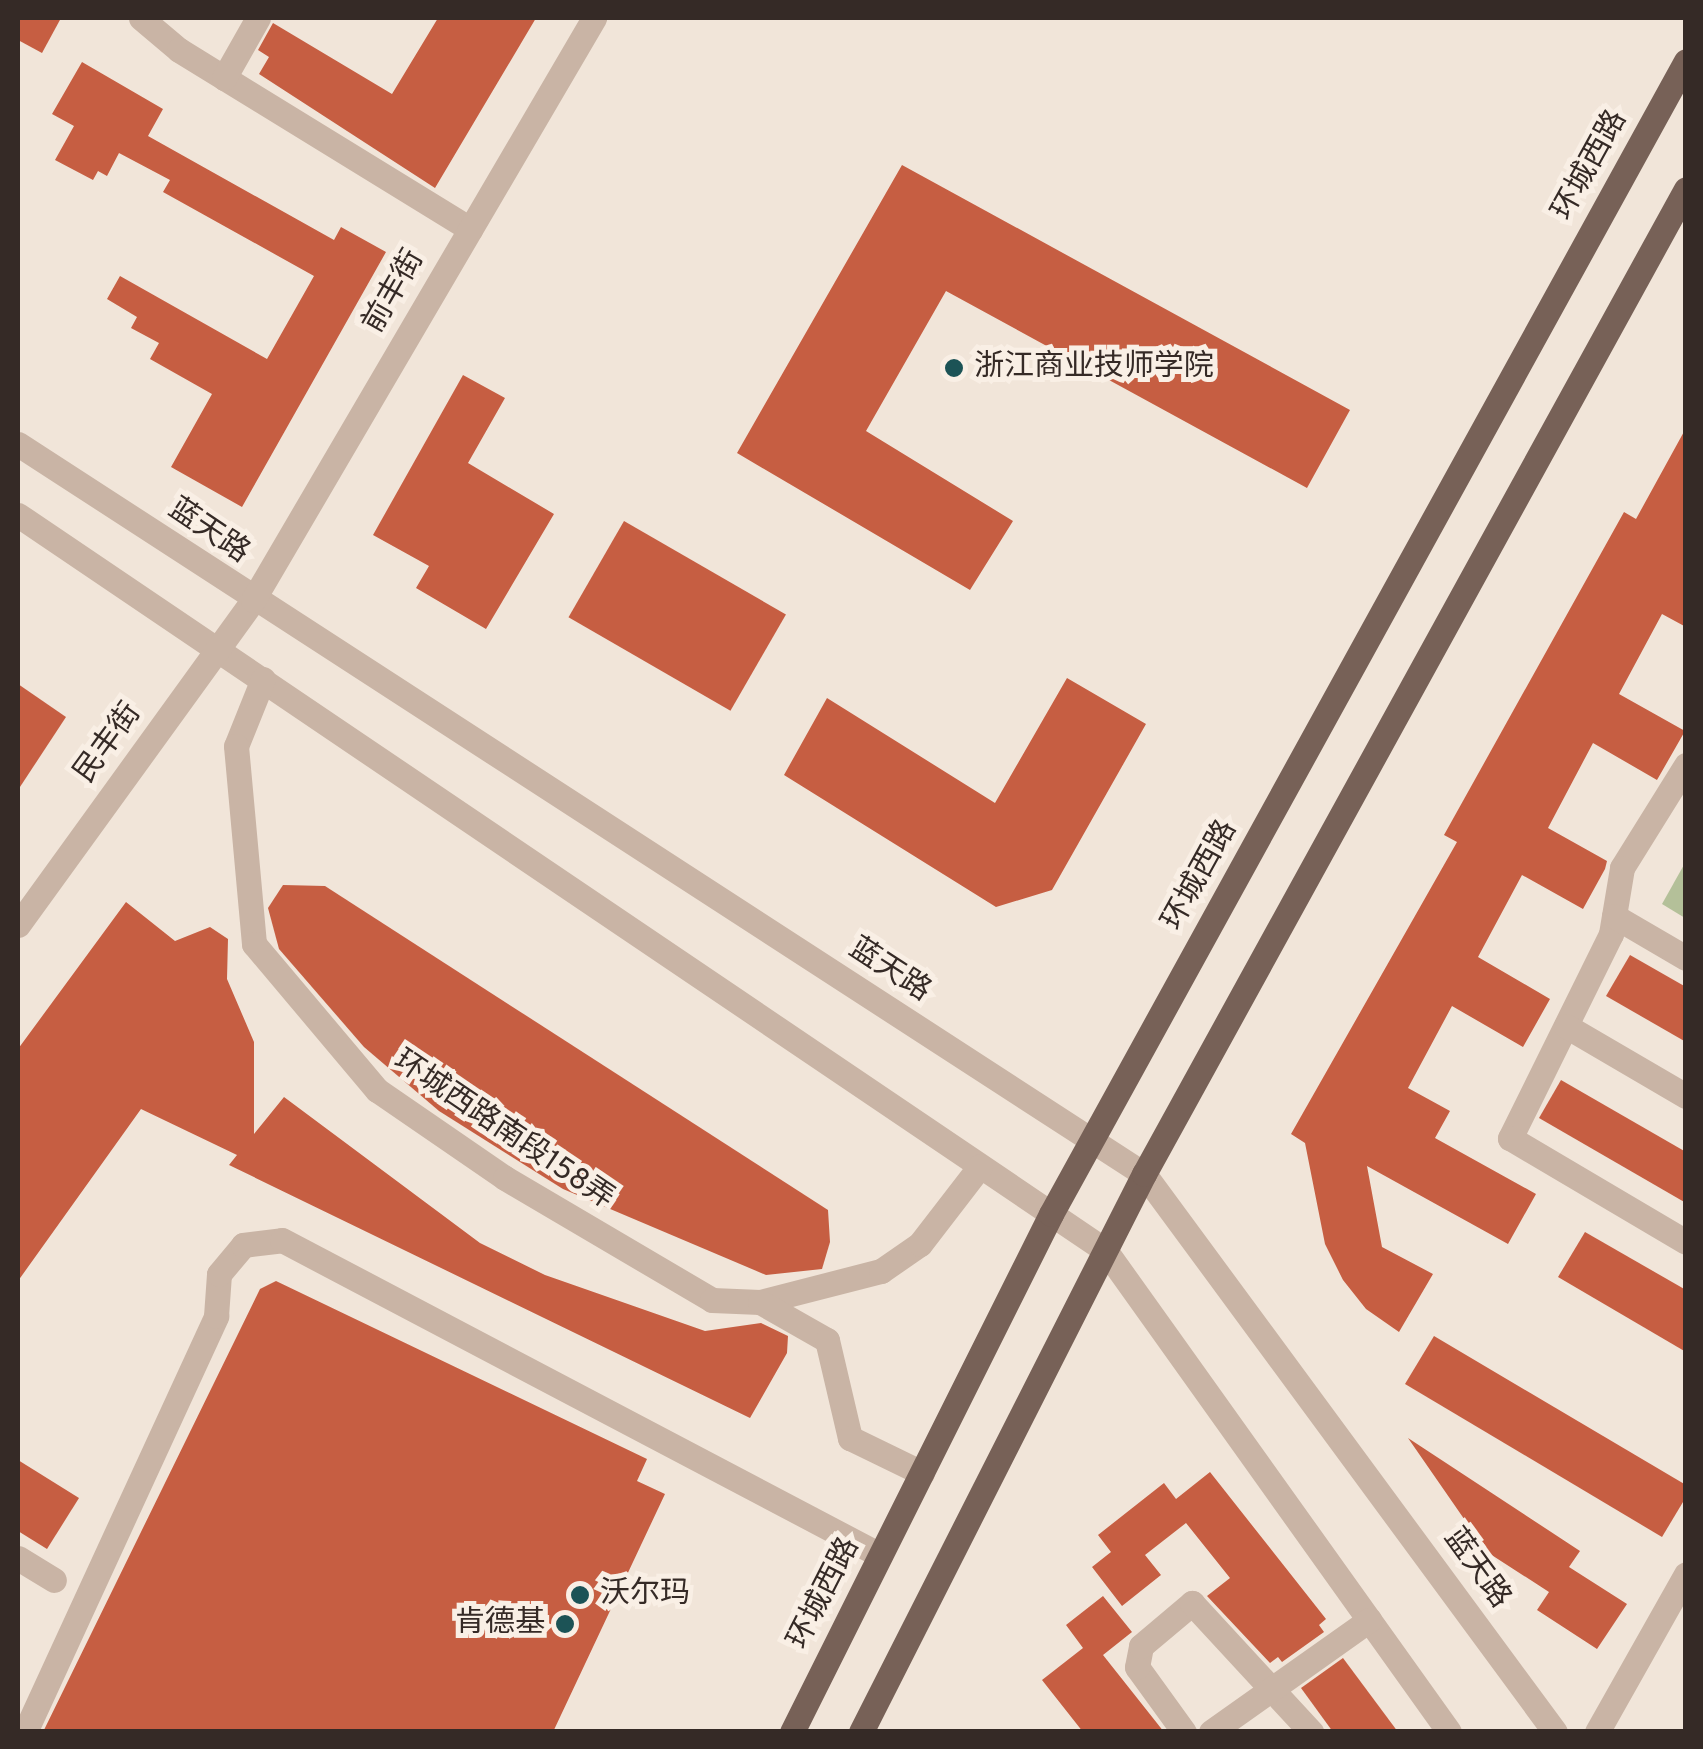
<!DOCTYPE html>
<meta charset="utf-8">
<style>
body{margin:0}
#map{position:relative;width:1703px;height:1749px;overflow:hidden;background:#f1e5d9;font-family:Overpass,"Noto Sans SC",sans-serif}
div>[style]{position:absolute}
.green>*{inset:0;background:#b4c099}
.building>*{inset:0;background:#c65e42;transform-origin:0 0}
.minor>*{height:25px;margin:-12.5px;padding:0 12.5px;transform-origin:12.5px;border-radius:12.5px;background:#c9b4a5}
.major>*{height:25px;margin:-12.5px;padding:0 12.5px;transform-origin:12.5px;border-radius:12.5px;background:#776157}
.dots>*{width:28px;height:28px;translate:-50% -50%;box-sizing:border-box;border:5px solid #f9efe5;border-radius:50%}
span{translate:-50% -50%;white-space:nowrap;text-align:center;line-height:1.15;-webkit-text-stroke:10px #f9efe5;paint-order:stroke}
.street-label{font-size:30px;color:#352a26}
.poi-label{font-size:30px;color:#352a26}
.left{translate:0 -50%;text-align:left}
.right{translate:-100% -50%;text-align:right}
.frame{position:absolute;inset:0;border:20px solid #352a26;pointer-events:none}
</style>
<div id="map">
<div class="green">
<i style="clip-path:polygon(1685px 863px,1685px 918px,1662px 904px)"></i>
</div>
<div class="building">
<i style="clip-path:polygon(18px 18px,61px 18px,42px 53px,18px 40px)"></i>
<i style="clip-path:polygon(438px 18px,536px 18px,435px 188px,259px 74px,269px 57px,258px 50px,273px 23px,392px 94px)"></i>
<i style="clip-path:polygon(82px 62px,163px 109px,148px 136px,334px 240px,341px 227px,386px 252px,242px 507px,171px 467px,212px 394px,150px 359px,159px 343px,131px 328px,137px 317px,107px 299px,120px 276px,267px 359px,314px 276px,163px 192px,170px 180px,119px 153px,107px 176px,98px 171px,93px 180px,55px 160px,74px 126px,52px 114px)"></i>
<i style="clip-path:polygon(902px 165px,1350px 410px,1307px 488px,946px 291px,866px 431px,1013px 521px,970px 590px,737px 453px)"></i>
<i style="clip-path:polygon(463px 375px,505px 398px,468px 463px,554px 514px,486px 629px,416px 588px,429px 566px,373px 535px)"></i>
<i style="clip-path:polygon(1686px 428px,1686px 627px,1662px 614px,1619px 694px,1685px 731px,1657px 780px,1593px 743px,1548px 828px,1607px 861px,1605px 869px,1583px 909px,1522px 875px,1478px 957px,1550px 999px,1523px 1047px,1452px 1006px,1408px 1088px,1450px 1111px,1435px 1138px,1536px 1194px,1508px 1244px,1367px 1166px,1382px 1247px,1433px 1274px,1399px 1332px,1366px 1309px,1343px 1280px,1325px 1244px,1305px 1143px,1291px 1134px,1457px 842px,1444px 835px,1624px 512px,1636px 519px)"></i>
<i style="left:624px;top:521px;width:187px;height:111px;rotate:30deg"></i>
<i style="clip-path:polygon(1067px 678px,1146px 724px,1052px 890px,996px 907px,784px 775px,827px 698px,995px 803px)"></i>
<i style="clip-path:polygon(18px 684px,66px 717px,18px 790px)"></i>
<i style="clip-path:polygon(283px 885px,325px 886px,828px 1210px,830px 1242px,822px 1269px,766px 1275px,563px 1189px,439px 1111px,364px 1047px,279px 949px,268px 908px)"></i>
<i style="clip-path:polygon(126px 902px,175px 941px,210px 927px,228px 939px,227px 979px,254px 1042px,254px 1134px,284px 1097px,480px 1243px,545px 1275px,705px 1331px,761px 1323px,788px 1336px,787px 1353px,750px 1418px,229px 1165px,237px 1155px,141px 1109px,18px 1281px,18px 1049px)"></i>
<i style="clip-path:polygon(1630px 955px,1686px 987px,1686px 1042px,1606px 996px)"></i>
<i style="clip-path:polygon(1561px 1080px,1686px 1152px,1686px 1203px,1539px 1118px)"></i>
<i style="clip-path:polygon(1585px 1232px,1686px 1290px,1686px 1352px,1558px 1277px)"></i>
<i style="clip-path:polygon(276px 1281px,647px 1459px,637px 1481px,665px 1494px,553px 1732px,43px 1732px,260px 1289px)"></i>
<i style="clip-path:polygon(1434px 1336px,1686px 1485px,1686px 1497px,1662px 1537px,1405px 1384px)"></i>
<i style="clip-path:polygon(1408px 1438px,1580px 1551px,1569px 1567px,1627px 1604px,1597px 1649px,1537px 1610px,1549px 1592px,1487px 1552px)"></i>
<i style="clip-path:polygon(18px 1460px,79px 1498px,47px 1549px,18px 1531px)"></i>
<i style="clip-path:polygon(1210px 1472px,1326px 1619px,1319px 1625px,1324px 1632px,1282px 1662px,1278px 1657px,1270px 1663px,1207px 1596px,1230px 1578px,1186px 1523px,1145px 1555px,1161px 1575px,1122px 1606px,1092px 1567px,1111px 1552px,1098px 1535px,1164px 1483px,1176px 1499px)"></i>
<i style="clip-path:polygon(1103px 1596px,1132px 1632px,1103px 1655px,1164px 1732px,1083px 1732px,1042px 1680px,1083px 1648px,1066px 1625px)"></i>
<i style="clip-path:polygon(1343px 1658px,1398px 1732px,1333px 1732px,1301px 1688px)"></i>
</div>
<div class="minor">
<i style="left:141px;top:18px;width:50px;rotate:40.1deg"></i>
<i style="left:179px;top:50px;width:342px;rotate:31.6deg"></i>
<i style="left:224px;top:78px;width:69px;rotate:-60.5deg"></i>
<i style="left:18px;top:444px;width:1342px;rotate:32.96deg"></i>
<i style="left:1144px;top:1174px;width:693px;rotate:53.63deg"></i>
<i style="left:18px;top:515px;width:1312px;rotate:34.07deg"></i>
<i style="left:1105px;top:1250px;width:592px;rotate:54.48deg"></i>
<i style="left:263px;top:679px;width:72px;rotate:111.9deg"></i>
<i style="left:236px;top:746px;width:199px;rotate:84.8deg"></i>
<i style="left:254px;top:944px;width:191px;rotate:49.9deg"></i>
<i style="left:377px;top:1090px;width:155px;rotate:34.5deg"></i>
<i style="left:505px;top:1178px;width:240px;rotate:30.5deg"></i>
<i style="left:712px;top:1300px;width:48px;rotate:2.4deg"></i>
<i style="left:760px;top:1302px;width:125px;rotate:-14.4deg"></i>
<i style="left:881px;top:1271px;width:47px;rotate:-34.7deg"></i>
<i style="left:920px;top:1244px;width:98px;rotate:-52.4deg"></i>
<i style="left:1686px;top:765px;width:121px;rotate:121.9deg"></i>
<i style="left:1622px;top:868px;width:67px;rotate:99.5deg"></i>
<i style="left:1611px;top:934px;width:228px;rotate:116.3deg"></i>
<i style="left:1510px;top:1138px;width:204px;rotate:30.6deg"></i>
<i style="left:1614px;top:916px;width:83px;rotate:30.3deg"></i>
<i style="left:18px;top:925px;width:401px;rotate:-54.1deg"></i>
<i style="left:253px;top:600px;width:675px;rotate:-59.63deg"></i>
<i style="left:1566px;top:1026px;width:139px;rotate:30.3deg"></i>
<i style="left:760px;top:1302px;width:77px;rotate:29.6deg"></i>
<i style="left:827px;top:1340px;width:101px;rotate:76.8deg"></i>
<i style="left:850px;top:1438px;width:80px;rotate:25.9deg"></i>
<i style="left:18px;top:1558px;width:42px;rotate:31.4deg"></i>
<i style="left:25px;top:1732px;width:458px;rotate:-65.3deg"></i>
<i style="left:216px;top:1316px;width:42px;rotate:-85.9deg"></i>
<i style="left:219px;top:1274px;width:38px;rotate:-50deg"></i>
<i style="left:243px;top:1245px;width:39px;rotate:-7deg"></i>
<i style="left:282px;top:1240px;width:676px;rotate:27.78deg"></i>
<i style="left:1184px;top:1732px;width:80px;rotate:-125.9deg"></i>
<i style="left:1137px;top:1667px;width:21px;rotate:-79deg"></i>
<i style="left:1141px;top:1646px;width:67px;rotate:-40.1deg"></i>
<i style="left:1192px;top:1603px;width:176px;rotate:47.3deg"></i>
<i style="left:1211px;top:1732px;width:194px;rotate:-35.3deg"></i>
<i style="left:1597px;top:1732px;width:181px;rotate:-60.6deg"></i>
</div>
<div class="major">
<i style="left:792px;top:1732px;width:579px;rotate:-63.43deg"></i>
<i style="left:1051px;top:1214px;width:1316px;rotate:-61.16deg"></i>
<i style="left:861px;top:1732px;width:626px;rotate:-63.11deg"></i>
<i style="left:1144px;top:1174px;width:1124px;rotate:-61.18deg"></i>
</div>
<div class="dots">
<i style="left:954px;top:368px;background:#1c5356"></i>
<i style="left:580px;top:1595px;background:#1c5356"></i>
<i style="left:565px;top:1624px;background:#1c5356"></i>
</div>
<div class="street-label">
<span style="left:1591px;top:166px;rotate:-61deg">环城西路</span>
<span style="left:395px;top:292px;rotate:-60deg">前丰街</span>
<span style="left:208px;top:532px;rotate:34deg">蓝天路</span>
<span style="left:109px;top:744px;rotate:-54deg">民丰街</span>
<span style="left:1201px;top:876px;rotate:-61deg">环城西路</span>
<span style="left:889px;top:971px;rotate:33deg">蓝天路</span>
<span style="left:503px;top:1131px;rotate:34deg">环城西路南段158弄</span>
<span style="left:1476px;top:1569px;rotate:54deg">蓝天路</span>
<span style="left:825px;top:1594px;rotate:-63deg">环城西路</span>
</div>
<div class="poi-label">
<span class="left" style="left:974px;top:368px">浙江商业技师学院</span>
<span class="left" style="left:600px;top:1595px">沃尔玛</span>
<span class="right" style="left:545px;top:1624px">肯德基</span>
</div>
<div class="frame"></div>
</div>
